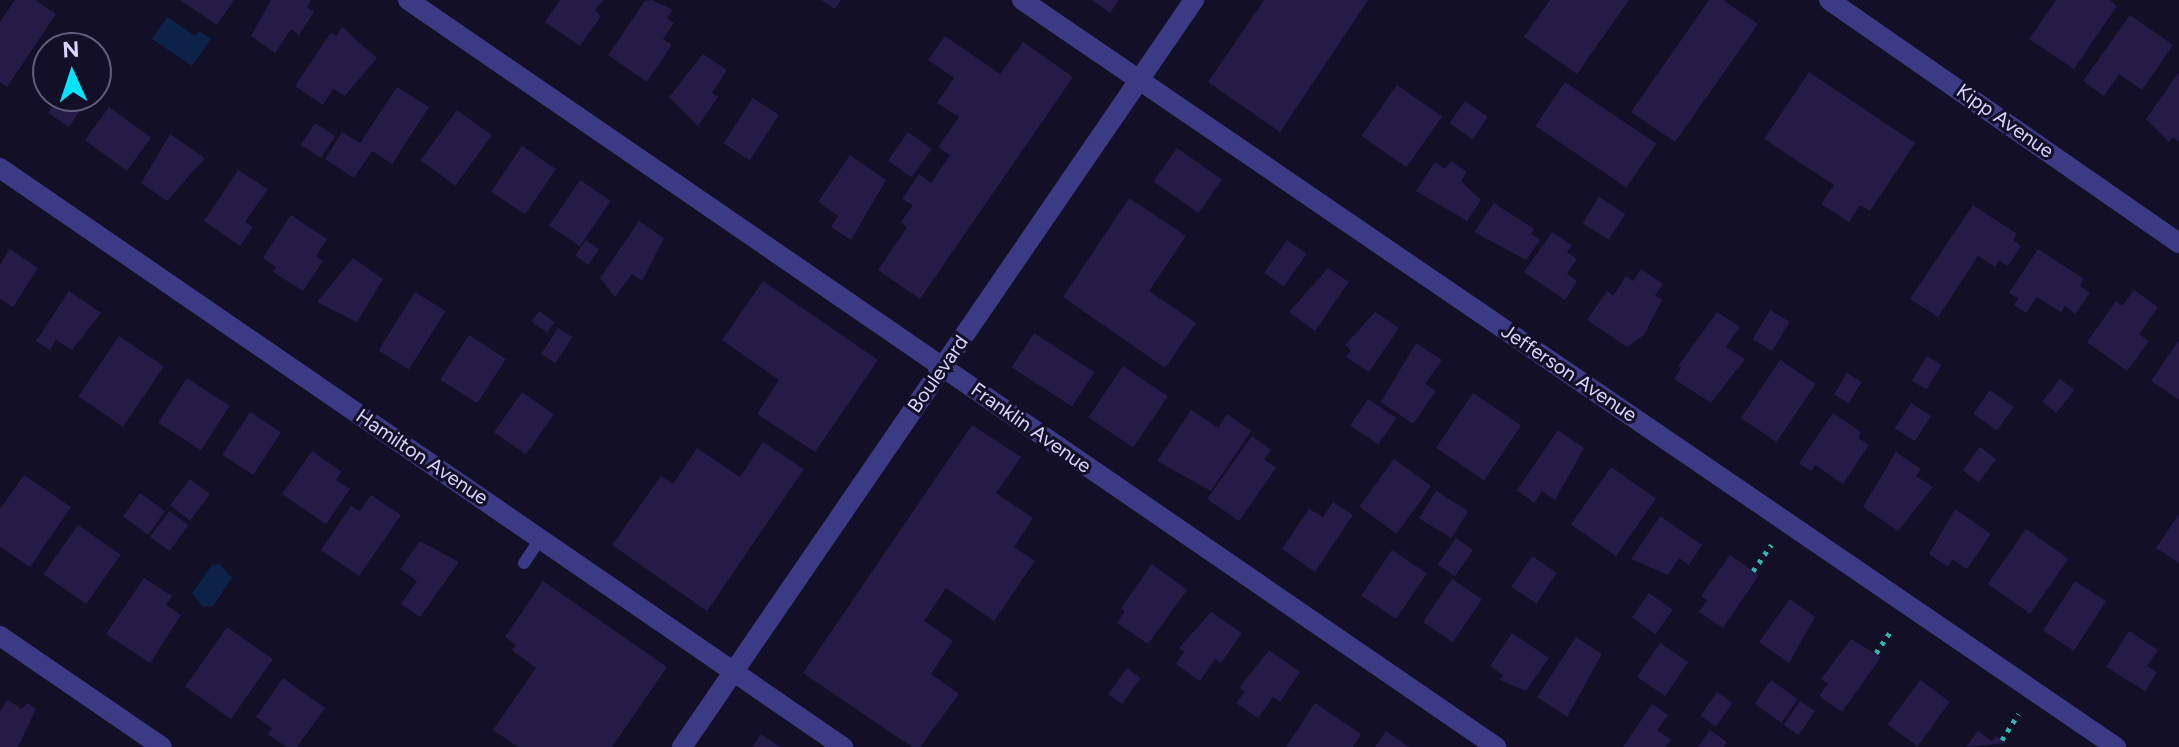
<!DOCTYPE html>
<style>
body{margin:0}
#map{position:relative;width:2179px;height:747px;overflow:hidden;background:#130f26;font-family:Figtree,sans-serif}
div>[style]{position:absolute}
.water>*{inset:0;background:#0c2248}
.building>*{inset:0;background:#241b47;transform-origin:0 0}
.path>*{height:5px;margin-top:-2.5px;transform-origin:0;background:repeating-linear-gradient(90deg,#2fb8b0 0 4px,transparent 0 10px)}
.service>*{height:12px;margin:-6px;padding:0 6px;transform-origin:6px;border-radius:6px;background:#3d3a85}
.minor>*{height:20px;margin:-10px;padding:0 10px;transform-origin:10px;border-radius:10px;background:#3d3a85}
.tertiary>*{height:20px;margin:-10px;padding:0 10px;transform-origin:10px;border-radius:10px;background:#3d3a85}
span{translate:-50% -50%;white-space:nowrap;text-align:center;line-height:1.15;-webkit-text-stroke:6px #130f26;paint-order:stroke}
.street-label{font-size:20px;color:#d9d4ff}
.north{position:absolute;left:32px;top:32px;width:80px;height:80px;box-sizing:border-box;background:#130f26;border:2px solid #625e7d;border-radius:50%;rotate:357deg;font-size:22px;font-weight:700;line-height:32px;text-align:center;color:#d9d4ff}
.north::after{content:'';display:block;margin:auto;width:28px;height:36px;background:#00e5ff;clip-path:polygon(50% 0,100% 100%,50% 72%,0 100%)}
</style>
<div id="map">
<div class="water">
<i style="clip-path:polygon(167px 17px,195px 36px,199px 31px,211px 39px,192px 66px,152px 39px)"></i>
<i style="clip-path:polygon(220px 564px,232px 578px,213px 606px,203px 607px,192px 593px,212px 565px)"></i>
</div>
<div class="building">
<i style="clip-path:polygon(15px 0,35px 0,56px 14px,7px 87px,0 82px,0 22px)"></i>
<i style="clip-path:polygon(180px 0,234px 0,217px 25px)"></i>
<i style="clip-path:polygon(271px 0,311px 0,307px 7px,314px 12px,299px 35px,291px 29px,275px 53px,251px 36px)"></i>
<i style="clip-path:polygon(560px 0,603px 0,595px 11px,601px 16px,580px 46px,545px 22px)"></i>
<i style="clip-path:polygon(652px 0,673px 10px,667px 18px,674px 23px,663px 39px,672px 45px,647px 82px,608px 55px,645px 1px)"></i>
<i style="clip-path:polygon(821px 0,841px 0,835px 9px)"></i>
<i style="clip-path:polygon(1092px 0,1119px 0,1110px 13px)"></i>
<i style="clip-path:polygon(1264px 0,1368px 0,1280px 132px,1208px 82px)"></i>
<i style="clip-path:polygon(1550px 0,1629px 0,1577px 74px,1524px 37px)"></i>
<i style="clip-path:polygon(1709px 0,1723px 0,1758px 24px,1675px 142px,1631px 112px)"></i>
<i style="clip-path:polygon(2056px 0,2109px 0,2117px 6px,2074px 69px,2029px 39px)"></i>
<i style="clip-path:polygon(2130px 15px,2173px 45px,2142px 90px,2119px 74px,2104px 96px,2083px 81px)"></i>
<i style="clip-path:polygon(342px 27px,377px 58px,345px 96px,333px 89px,323px 105px,295px 86px,331px 32px,336px 36px)"></i>
<i style="clip-path:polygon(945px 36px,1000px 74px,1023px 42px,1073px 77px,920px 299px,878px 270px,907px 227px,901px 222px,913px 205px,902px 199px,919px 174px,931px 183px,950px 155px,938px 147px,959px 117px,937px 103px,954px 78px,928px 60px)"></i>
<i style="clip-path:polygon(703px 54px,727px 70px,712px 93px,718px 97px,698px 126px,669px 97px)"></i>
<i style="clip-path:polygon(48px 60px,48px 88px,35px 79px)"></i>
<i style="clip-path:polygon(1809px 72px,1915px 143px,1870px 211px,1860px 205px,1849px 222px,1821px 204px,1834px 185px,1764px 139px)"></i>
<i style="clip-path:polygon(2179px 72px,2179px 142px,2173px 137px,2169px 142px,2146px 119px)"></i>
<i style="left:1565px;top:82px;width:110px;height:53px;rotate:34deg"></i>
<i style="left:1397px;top:85px;width:55px;height:62px;rotate:35deg"></i>
<i style="clip-path:polygon(397px 87px,429px 107px,392px 164px,372px 151px,354px 178px,325px 159px,342px 132px,360px 143px)"></i>
<i style="clip-path:polygon(59px 96px,90px 96px,69px 127px,48px 113px)"></i>
<i style="left:753px;top:98px;width:31px;height:54px;rotate:33deg"></i>
<i style="left:1465px;top:101px;width:28px;height:27px;rotate:35deg"></i>
<i style="left:109px;top:107px;width:52px;height:41px;rotate:36deg"></i>
<i style="left:457px;top:110px;width:43px;height:62px;rotate:36deg"></i>
<i style="left:315px;top:123px;width:24px;height:26px;rotate:33deg"></i>
<i style="left:908px;top:132px;width:29px;height:35px;rotate:35deg"></i>
<i style="clip-path:polygon(170px 134px,205px 158px,167px 201px,141px 183px)"></i>
<i style="left:522px;top:146px;width:41px;height:55px;rotate:34deg"></i>
<i style="left:1177px;top:148px;width:55px;height:41px;rotate:35deg"></i>
<i style="clip-path:polygon(850px 155px,886px 180px,851px 240px,831px 227px,838px 216px,818px 202px)"></i>
<i style="clip-path:polygon(1451px 161px,1467px 172px,1461px 181px,1481px 200px,1467px 221px,1416px 191px,1435px 162px,1445px 169px)"></i>
<i style="clip-path:polygon(238px 170px,268px 189px,245px 222px,253px 227px,240px 246px,204px 221px)"></i>
<i style="left:580px;top:180px;width:37px;height:55px;rotate:34deg"></i>
<i style="left:1599px;top:197px;width:31px;height:31px;rotate:32deg"></i>
<i style="clip-path:polygon(1129px 198px,1186px 236px,1149px 291px,1196px 323px,1165px 368px,1063px 297px)"></i>
<i style="clip-path:polygon(1494px 203px,1534px 229px,1531px 234px,1540px 240px,1526px 260px,1474px 232px)"></i>
<i style="clip-path:polygon(1973px 205px,2017px 234px,2013px 240px,2021px 246px,2008px 266px,1999px 261px,1995px 267px,1978px 256px,1938px 317px,1910px 299px)"></i>
<i style="clip-path:polygon(291px 215px,327px 239px,316px 256px,323px 261px,303px 291px,273px 272px,276px 267px,263px 258px)"></i>
<i style="clip-path:polygon(639px 221px,664px 238px,642px 281px,632px 274px,615px 297px,600px 278px)"></i>
<i style="clip-path:polygon(1552px 232px,1572px 245px,1567px 252px,1577px 259px,1567px 274px,1577px 281px,1565px 300px,1524px 272px)"></i>
<i style="left:586px;top:240px;width:16px;height:19px;rotate:35deg"></i>
<i style="left:1287px;top:240px;width:24px;height:40px;rotate:35deg"></i>
<i style="clip-path:polygon(10px 249px,38px 268px,13px 307px,0 299px,0 265px)"></i>
<i style="clip-path:polygon(2038px 249px,2084px 279px,2080px 286px,2090px 293px,2075px 314px,2065px 306px,2061px 312px,2037px 297px,2026px 313px,2014px 305px,2018px 298px,2009px 293px)"></i>
<i style="clip-path:polygon(353px 258px,383px 279px,357px 322px,317px 302px)"></i>
<i style="clip-path:polygon(1328px 268px,1349px 282px,1315px 331px,1289px 312px)"></i>
<i style="clip-path:polygon(1641px 269px,1663px 284px,1655px 295px,1662px 300px,1644px 335px,1627px 347px,1587px 320px,1607px 291px,1613px 296px,1626px 276px,1633px 281px)"></i>
<i style="clip-path:polygon(763px 281px,878px 360px,815px 452px,757px 414px,779px 380px,722px 340px)"></i>
<i style="clip-path:polygon(2134px 290px,2158px 307px,2139px 334px,2149px 341px,2127px 371px,2087px 342px,2116px 301px,2122px 306px)"></i>
<i style="clip-path:polygon(69px 291px,101px 313px,72px 350px,56px 340px,50px 350px,36px 341px)"></i>
<i style="left:415px;top:292px;width:36px;height:69px;rotate:32deg"></i>
<i style="left:1770px;top:310px;width:23px;height:34px;rotate:31deg"></i>
<i style="left:539px;top:311px;width:19px;height:13px;rotate:35deg"></i>
<i style="clip-path:polygon(1375px 312px,1399px 328px,1369px 372px,1346px 357px,1351px 350px,1345px 345px)"></i>
<i style="clip-path:polygon(1717px 312px,1740px 327px,1726px 347px,1745px 359px,1711px 403px,1674px 379px,1681px 368px,1678px 366px)"></i>
<i style="left:558px;top:328px;width:17px;height:31px;rotate:33deg"></i>
<i style="left:1034px;top:333px;width:72px;height:41px;rotate:33deg"></i>
<i style="left:469px;top:335px;width:44px;height:53px;rotate:33deg"></i>
<i style="left:119px;top:336px;width:54px;height:73px;rotate:34deg"></i>
<i style="clip-path:polygon(2179px 340px,2179px 400px,2151px 381px)"></i>
<i style="clip-path:polygon(1416px 343px,1442px 360px,1425px 384px,1436px 391px,1413px 424px,1381px 402px)"></i>
<i style="left:1927px;top:356px;width:17px;height:29px;rotate:31deg"></i>
<i style="left:1780px;top:360px;width:43px;height:70px;rotate:34deg"></i>
<i style="left:1123px;top:366px;width:54px;height:62px;rotate:34deg"></i>
<i style="left:1847px;top:373px;width:17px;height:25px;rotate:31deg"></i>
<i style="left:187px;top:378px;width:51px;height:53px;rotate:33deg"></i>
<i style="left:2060px;top:379px;width:18px;height:29px;rotate:38deg"></i>
<i style="left:1990px;top:390px;width:29px;height:29px;rotate:35deg"></i>
<i style="left:522px;top:392px;width:39px;height:49px;rotate:35deg"></i>
<i style="left:1473px;top:393px;width:58px;height:66px;rotate:34deg"></i>
<i style="left:1368px;top:399px;width:34px;height:32px;rotate:34deg"></i>
<i style="left:1911px;top:403px;width:24px;height:30px;rotate:33deg"></i>
<i style="clip-path:polygon(1191px 410px,1218px 428px,1227px 414px,1251px 431px,1211px 491px,1157px 461px)"></i>
<i style="left:250px;top:412px;width:37px;height:51px;rotate:33deg"></i>
<i style="clip-path:polygon(1833px 413px,1861px 432px,1858px 438px,1869px 445px,1843px 484px,1815px 465px,1811px 471px,1799px 463px)"></i>
<i style="clip-path:polygon(972px 425px,1021px 457px,996px 493px,1033px 518px,1014px 547px,1035px 561px,994px 621px,946px 588px,924px 621px,953px 641px,931px 674px,959px 694px,920px 747px,912px 747px,803px 673px)"></i>
<i style="clip-path:polygon(1558px 430px,1584px 448px,1555px 500px,1542px 491px,1534px 503px,1517px 490px)"></i>
<i style="clip-path:polygon(1252px 436px,1271px 450px,1264px 459px,1276px 468px,1239px 521px,1207px 499px)"></i>
<i style="clip-path:polygon(763px 442px,804px 469px,707px 611px,612px 545px,661px 476px,673px 484px,697px 448px,740px 477px)"></i>
<i style="left:1980px;top:447px;width:20px;height:29px;rotate:37deg"></i>
<i style="clip-path:polygon(312px 451px,342px 472px,336px 480px,350px 489px,326px 524px,282px 494px)"></i>
<i style="clip-path:polygon(1896px 452px,1921px 469px,1916px 476px,1933px 487px,1898px 531px,1863px 507px)"></i>
<i style="left:1394px;top:459px;width:46px;height:59px;rotate:36deg"></i>
<i style="left:1611px;top:467px;width:55px;height:70px;rotate:35deg"></i>
<i style="clip-path:polygon(24px 475px,71px 507px,30px 567px,0 547px,0 509px)"></i>
<i style="left:190px;top:479px;width:25px;height:33px;rotate:37deg"></i>
<i style="left:1436px;top:491px;width:38px;height:32px;rotate:32deg"></i>
<i style="left:140px;top:493px;width:31px;height:29px;rotate:36deg"></i>
<i style="clip-path:polygon(371px 495px,401px 515px,359px 576px,321px 550px,351px 506px,360px 511px)"></i>
<i style="clip-path:polygon(1333px 502px,1353px 515px,1315px 572px,1282px 549px,1309px 509px,1323px 517px)"></i>
<i style="clip-path:polygon(1955px 509px,1991px 534px,1967px 569px,1952px 559px,1948px 567px,1929px 554px)"></i>
<i style="left:169px;top:511px;width:24px;height:32px;rotate:36deg"></i>
<i style="clip-path:polygon(2179px 514px,2179px 563px,2156px 548px)"></i>
<i style="clip-path:polygon(1660px 516px,1702px 545px,1689px 565px,1679px 558px,1668px 575px,1631px 559px)"></i>
<i style="left:78px;top:525px;width:52px;height:60px;rotate:35deg"></i>
<i style="left:2026px;top:529px;width:52px;height:67px;rotate:35deg"></i>
<i style="left:1456px;top:538px;width:21px;height:32px;rotate:35deg"></i>
<i style="clip-path:polygon(420px 541px,459px 562px,420px 617px,401px 604px,417px 581px,400px 569px)"></i>
<i style="left:1392px;top:550px;width:42px;height:55px;rotate:34deg"></i>
<i style="clip-path:polygon(1730px 555px,1759px 575px,1723px 628px,1699px 612px,1707px 600px,1701px 596px)"></i>
<i style="left:1532px;top:556px;width:30px;height:37px;rotate:34deg"></i>
<i style="clip-path:polygon(1152px 564px,1187px 590px,1148px 644px,1117px 623px,1125px 611px,1121px 608px)"></i>
<i style="clip-path:polygon(144px 578px,172px 596px,166px 605px,181px 615px,150px 663px,106px 634px)"></i>
<i style="left:1452px;top:579px;width:36px;height:52px;rotate:34deg"></i>
<i style="clip-path:polygon(543px 581px,667px 667px,612px 747px,518px 747px,493px 730px,536px 668px,512px 650px,516px 645px,505px 637px)"></i>
<i style="left:2075px;top:581px;width:37px;height:59px;rotate:33deg"></i>
<i style="left:1649px;top:593px;width:29px;height:30px;rotate:35deg"></i>
<i style="clip-path:polygon(1790px 599px,1815px 617px,1789px 663px,1759px 642px)"></i>
<i style="clip-path:polygon(1211px 612px,1242px 633px,1221px 663px,1215px 659px,1200px 681px,1176px 664px,1184px 652px,1179px 648px)"></i>
<i style="left:227px;top:627px;width:56px;height:73px;rotate:35deg"></i>
<i style="clip-path:polygon(2129px 631px,2158px 650px,2147px 666px,2157px 672px,2145px 691px,2106px 667px)"></i>
<i style="clip-path:polygon(1512px 633px,1549px 658px,1526px 691px,1500px 680px,1503px 675px,1490px 666px)"></i>
<i style="clip-path:polygon(1576px 637px,1602px 654px,1567px 717px,1537px 697px)"></i>
<i style="clip-path:polygon(1851px 639px,1881px 657px,1842px 712px,1819px 696px,1828px 684px,1821px 679px)"></i>
<i style="left:1660px;top:643px;width:34px;height:41px;rotate:34deg"></i>
<i style="clip-path:polygon(1269px 650px,1300px 672px,1280px 702px,1273px 697px,1258px 718px,1236px 703px,1245px 692px,1239px 688px)"></i>
<i style="left:1127px;top:668px;width:17px;height:32px;rotate:36deg"></i>
<i style="clip-path:polygon(283px 678px,325px 708px,297px 747px,286px 747px,268px 734px,272px 728px,256px 717px)"></i>
<i style="left:1771px;top:680px;width:33px;height:29px;rotate:35deg"></i>
<i style="left:1920px;top:680px;width:37px;height:55px;rotate:36deg"></i>
<i style="left:1717px;top:692px;width:19px;height:29px;rotate:35deg"></i>
<i style="clip-path:polygon(8px 700px,22px 709px,27px 703px,36px 709px,18px 747px,0 747px,0 711px)"></i>
<i style="left:1800px;top:701px;width:18px;height:29px;rotate:34deg"></i>
<i style="clip-path:polygon(1315px 703px,1361px 734px,1353px 747px,1286px 747px)"></i>
<i style="clip-path:polygon(1652px 704px,1668px 715px,1657px 730px,1671px 740px,1665px 747px,1623px 747px)"></i>
<i style="clip-path:polygon(1710px 730px,1727px 742px,1724px 747px,1698px 747px)"></i>
<i style="clip-path:polygon(1386px 731px,1409px 747px,1375px 747px)"></i>
<i style="clip-path:polygon(1978px 731px,1992px 741px,1996px 736px,2007px 743px,1966px 747px)"></i>
<i style="clip-path:polygon(761px 734px,780px 747px,752px 747px)"></i>
</div>
<div class="path">
<i style="left:1753px;top:571px;width:32px;rotate:-55deg"></i>
<i style="left:1876px;top:653px;width:30px;rotate:-56deg"></i>
<i style="left:2002px;top:740px;width:31px;rotate:-58deg"></i>
</div>
<div class="service">
<i style="left:524px;top:563px;width:30px;rotate:-56deg"></i>
</div>
<div class="minor">
<i style="left:408px;top:0;width:1320px;rotate:34.47deg"></i>
<i style="left:1022px;top:0;width:1325px;rotate:34.33deg"></i>
<i style="left:1829px;top:0;width:426px;rotate:34.8deg"></i>
<i style="left:0;top:168px;width:1023px;rotate:34.48deg"></i>
<i style="left:0;top:636px;width:196px;rotate:34.4deg"></i>
</div>
<div class="tertiary">
<i style="left:682px;top:747px;width:906px;rotate:-55.57deg"></i>
</div>
<div class="street-label">
<span style="left:2005px;top:121px;rotate:35deg">Kipp Avenue</span>
<span style="left:1569px;top:373px;rotate:34deg">Jefferson Avenue</span>
<span style="left:938px;top:374px;rotate:-55deg">Boulevard</span>
<span style="left:1031px;top:428px;rotate:35deg">Franklin Avenue</span>
<span style="left:422px;top:457px;rotate:34deg">Hamilton Avenue</span>
</div>
<div class="north">N</div>
</div>
